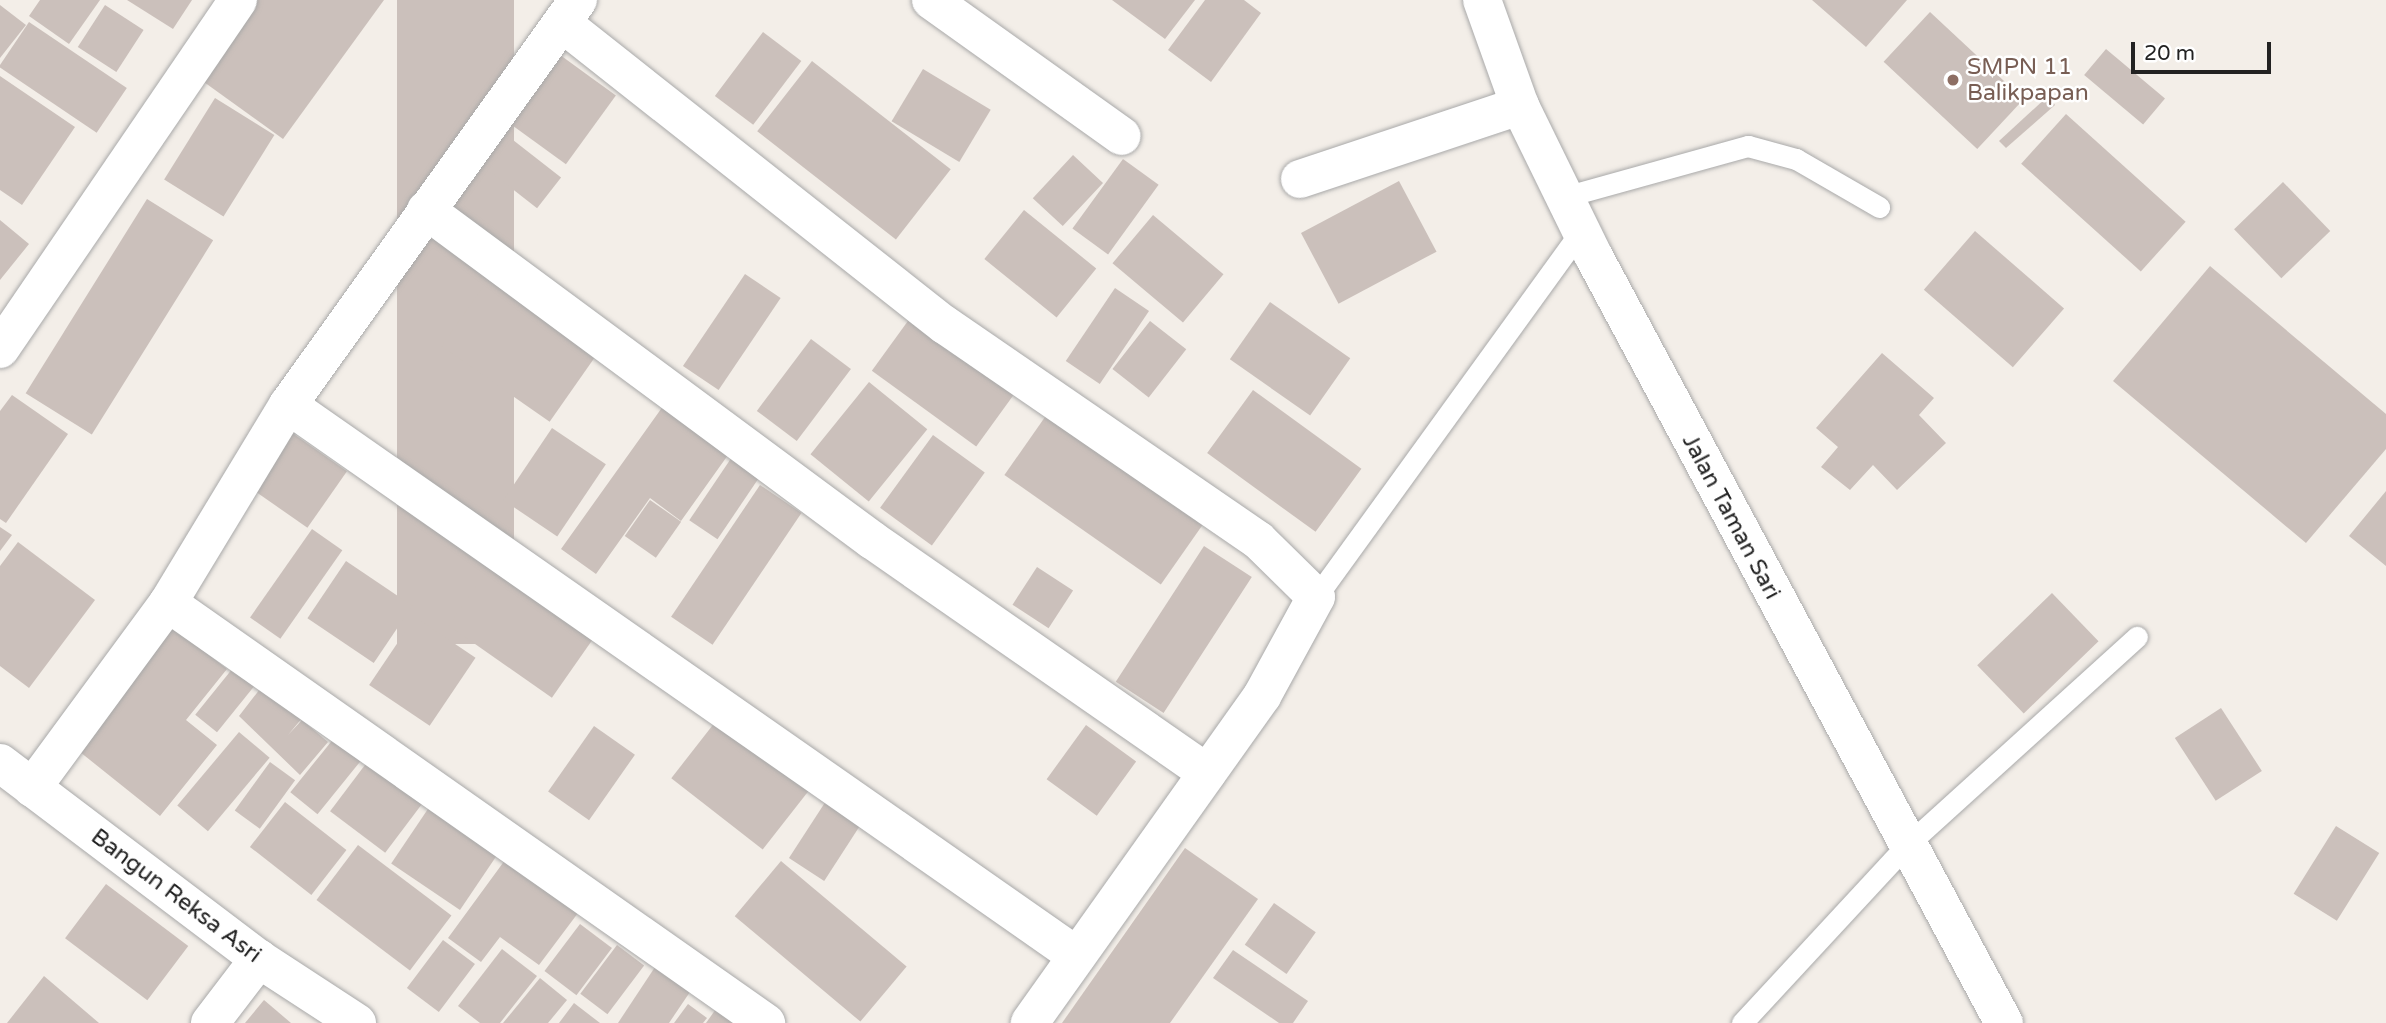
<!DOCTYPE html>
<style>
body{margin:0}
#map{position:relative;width:2386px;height:1023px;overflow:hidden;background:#f3eee8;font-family:"Varela Round",sans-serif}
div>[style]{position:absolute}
.building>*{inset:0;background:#cbc0bb;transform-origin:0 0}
.roads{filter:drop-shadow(0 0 2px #a9a9a9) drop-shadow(0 0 2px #a9a9a9)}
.service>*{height:21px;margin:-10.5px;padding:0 10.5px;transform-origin:10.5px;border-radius:10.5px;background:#fff}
.minor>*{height:38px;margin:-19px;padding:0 19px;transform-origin:19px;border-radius:19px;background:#fff}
.tertiary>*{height:38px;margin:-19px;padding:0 19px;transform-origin:19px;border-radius:19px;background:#fff}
.dots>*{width:19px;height:19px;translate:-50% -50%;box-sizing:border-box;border:4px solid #fff;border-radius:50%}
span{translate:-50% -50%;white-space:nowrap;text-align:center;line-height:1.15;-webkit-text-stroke:5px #fff;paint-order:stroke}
.education-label{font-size:23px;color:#785e54}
.left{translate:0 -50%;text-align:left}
.street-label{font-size:23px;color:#222}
.scale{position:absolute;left:2131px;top:42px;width:140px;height:32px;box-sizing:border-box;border:4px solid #222;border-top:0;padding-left:9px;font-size:21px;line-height:24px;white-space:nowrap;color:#222;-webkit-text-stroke:5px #fff;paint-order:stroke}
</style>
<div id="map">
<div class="building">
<i style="clip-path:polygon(40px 0,100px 0,69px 44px,29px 16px)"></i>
<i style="clip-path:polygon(127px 0,192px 0,173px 29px)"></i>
<i style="clip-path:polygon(252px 0,384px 0,283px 139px,197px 77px)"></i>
<i style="left:397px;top:0;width:117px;height:644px"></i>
<i style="clip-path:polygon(1112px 0,1195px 0,1165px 39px)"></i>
<i style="clip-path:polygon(1205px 0,1244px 0,1261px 13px,1211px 82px,1168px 50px)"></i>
<i style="clip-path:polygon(1812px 0,1907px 0,1866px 47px)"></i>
<i style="clip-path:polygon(0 5px,26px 25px,0 58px)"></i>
<i style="left:105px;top:5px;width:46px;height:50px;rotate:33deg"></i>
<i style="left:1930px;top:12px;width:128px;height:68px;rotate:43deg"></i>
<i style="left:29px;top:22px;width:118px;height:54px;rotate:34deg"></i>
<i style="left:763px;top:32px;width:48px;height:80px;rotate:37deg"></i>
<i style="left:2106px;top:49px;width:77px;height:34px;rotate:40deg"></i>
<i style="left:556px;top:52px;width:74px;height:85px;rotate:36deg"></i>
<i style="left:812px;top:61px;width:176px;height:89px;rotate:38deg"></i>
<i style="left:923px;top:69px;width:79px;height:61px;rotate:31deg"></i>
<i style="clip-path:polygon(0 76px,75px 127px,22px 205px,0 190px)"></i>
<i style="clip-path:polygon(2048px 96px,2055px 105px,2006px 148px,1999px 141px)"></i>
<i style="left:215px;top:98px;width:70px;height:96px;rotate:32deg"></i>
<i style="left:2066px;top:114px;width:161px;height:67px;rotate:42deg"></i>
<i style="left:513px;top:140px;width:61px;height:39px;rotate:38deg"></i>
<i style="left:1073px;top:155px;width:41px;height:59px;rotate:43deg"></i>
<i style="left:1123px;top:159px;width:44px;height:86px;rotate:36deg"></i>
<i style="left:1399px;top:181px;width:80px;height:111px;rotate:62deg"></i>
<i style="left:2283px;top:182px;width:68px;height:68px;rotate:46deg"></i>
<i style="left:147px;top:199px;width:78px;height:229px;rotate:32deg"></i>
<i style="left:1024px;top:210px;width:93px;height:63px;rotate:39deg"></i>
<i style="left:1153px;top:215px;width:92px;height:63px;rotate:40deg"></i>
<i style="clip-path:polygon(0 220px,29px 244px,0 280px)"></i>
<i style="left:1975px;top:231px;width:118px;height:78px;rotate:41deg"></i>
<i style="clip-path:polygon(2210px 266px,2386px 414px,2386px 449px,2306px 543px,2113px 381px)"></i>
<i style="left:492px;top:274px;width:132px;height:88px;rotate:35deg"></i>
<i style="left:745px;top:274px;width:43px;height:111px;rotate:34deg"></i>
<i style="left:1115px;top:288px;width:41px;height:88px;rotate:34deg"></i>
<i style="left:1270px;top:302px;width:98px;height:70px;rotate:35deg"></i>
<i style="left:913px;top:314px;width:129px;height:70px;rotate:36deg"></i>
<i style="left:1150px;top:321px;width:46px;height:61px;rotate:38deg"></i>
<i style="left:811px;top:339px;width:50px;height:90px;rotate:37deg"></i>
<i style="clip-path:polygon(1882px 353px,1934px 398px,1919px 415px,1946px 443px,1897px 490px,1873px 465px,1850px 490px,1821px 467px,1838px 447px,1816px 428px)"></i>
<i style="left:869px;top:382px;width:75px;height:93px;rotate:39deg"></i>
<i style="left:1253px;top:390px;width:134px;height:78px;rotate:36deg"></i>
<i style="clip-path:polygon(12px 395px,68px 434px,6px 523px,0 519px,0 411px)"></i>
<i style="clip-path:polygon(666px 402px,733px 448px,681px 521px,650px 498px,596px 574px,561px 549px)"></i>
<i style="left:1052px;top:407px;width:191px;height:83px;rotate:35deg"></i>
<i style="left:552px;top:428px;width:65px;height:87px;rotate:34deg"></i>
<i style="left:288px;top:430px;width:72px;height:69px;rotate:35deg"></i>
<i style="left:933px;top:435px;width:64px;height:90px;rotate:36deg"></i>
<i style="left:734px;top:454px;width:34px;height:80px;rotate:34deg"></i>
<i style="left:760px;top:485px;width:50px;height:159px;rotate:34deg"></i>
<i style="clip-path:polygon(2386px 491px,2386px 566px,2349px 536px)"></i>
<i style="left:650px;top:500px;width:38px;height:44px;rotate:35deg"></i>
<i style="clip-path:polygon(0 527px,12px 535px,0 551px)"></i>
<i style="left:312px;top:529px;width:37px;height:108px;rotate:35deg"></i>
<i style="clip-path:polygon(18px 542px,95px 600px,29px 688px,0 666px,0 566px)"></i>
<i style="left:1204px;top:546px;width:57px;height:162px;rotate:33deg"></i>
<i style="left:498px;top:555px;width:126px;height:86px;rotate:35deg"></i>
<i style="left:346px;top:561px;width:80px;height:69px;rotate:34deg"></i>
<i style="left:1037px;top:567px;width:43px;height:45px;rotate:33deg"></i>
<i style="left:2052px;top:593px;width:67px;height:104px;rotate:46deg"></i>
<i style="left:415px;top:617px;width:73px;height:82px;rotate:34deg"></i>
<i style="clip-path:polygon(173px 627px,227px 669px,186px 720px,217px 745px,160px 816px,75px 748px)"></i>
<i style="left:233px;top:668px;width:28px;height:60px;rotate:39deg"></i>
<i style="clip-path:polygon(263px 685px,303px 717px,288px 735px,302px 720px,328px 742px,300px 775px,239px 716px)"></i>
<i style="left:2221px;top:708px;width:75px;height:55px;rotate:57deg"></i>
<i style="left:723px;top:712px;width:116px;height:84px;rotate:38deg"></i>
<i style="left:1086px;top:725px;width:62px;height:67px;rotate:36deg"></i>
<i style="left:594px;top:726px;width:50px;height:80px;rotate:35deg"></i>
<i style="left:239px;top:732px;width:40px;height:96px;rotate:40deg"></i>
<i style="left:335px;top:737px;width:35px;height:71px;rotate:39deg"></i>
<i style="left:368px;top:761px;width:69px;height:63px;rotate:37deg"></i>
<i style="left:270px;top:762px;width:31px;height:60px;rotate:36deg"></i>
<i style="left:826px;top:801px;width:42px;height:68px;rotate:33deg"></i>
<i style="left:285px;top:802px;width:78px;height:57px;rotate:38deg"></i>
<i style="left:432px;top:803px;width:83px;height:73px;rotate:34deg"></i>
<i style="left:2336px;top:826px;width:51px;height:80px;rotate:32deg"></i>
<i style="left:358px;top:845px;width:117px;height:69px;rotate:37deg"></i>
<i style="clip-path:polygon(1185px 848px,1258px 899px,1170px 1023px,1062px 1023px)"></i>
<i style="clip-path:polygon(511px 852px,584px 905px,539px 965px,500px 937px,481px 962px,448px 938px)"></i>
<i style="left:781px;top:861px;width:164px;height:72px;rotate:40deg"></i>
<i style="left:106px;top:884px;width:103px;height:68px;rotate:37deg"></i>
<i style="left:1274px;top:903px;width:51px;height:51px;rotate:35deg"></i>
<i style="left:580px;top:924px;width:40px;height:59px;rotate:37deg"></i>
<i style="left:443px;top:940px;width:40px;height:60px;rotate:37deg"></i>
<i style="left:617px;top:945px;width:34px;height:61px;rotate:37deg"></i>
<i style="clip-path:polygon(502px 949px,537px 976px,500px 1023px,480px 1023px,458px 1006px)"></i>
<i style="clip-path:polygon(1233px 950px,1308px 1001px,1293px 1023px,1279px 1023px,1213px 978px)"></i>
<i style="clip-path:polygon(659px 961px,694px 986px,669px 1023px,618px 1023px)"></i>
<i style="clip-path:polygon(44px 976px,99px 1023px,7px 1023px)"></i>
<i style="clip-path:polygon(540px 978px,567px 1000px,548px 1023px,503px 1023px)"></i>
<i style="clip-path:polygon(723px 999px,756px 1023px,706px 1023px)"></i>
<i style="clip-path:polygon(264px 1000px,291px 1023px,245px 1023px)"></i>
<i style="clip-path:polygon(574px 1003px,600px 1023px,559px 1023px)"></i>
<i style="clip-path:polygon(688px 1004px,707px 1018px,703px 1023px,674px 1023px)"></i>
</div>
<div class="roads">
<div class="service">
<i style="left:1564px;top:197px;width:191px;rotate:-15.5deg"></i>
<i style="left:1748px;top:146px;width:50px;rotate:15.2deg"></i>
<i style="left:1796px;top:159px;width:96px;rotate:30deg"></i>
<i style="left:1316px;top:597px;width:452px;rotate:-54.1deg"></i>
<i style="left:1742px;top:1023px;width:240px;rotate:-47.2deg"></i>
<i style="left:1905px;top:847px;width:313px;rotate:-42.2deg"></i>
</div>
<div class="minor">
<i style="left:931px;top:0;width:234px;rotate:35.5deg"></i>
<i style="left:562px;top:23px;width:488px;rotate:38.3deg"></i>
<i style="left:945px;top:325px;width:380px;rotate:34.5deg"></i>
<i style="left:1258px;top:540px;width:81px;rotate:44.5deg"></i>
<i style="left:1316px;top:597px;width:113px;rotate:118.6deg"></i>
<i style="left:1262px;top:696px;width:401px;rotate:125.4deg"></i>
<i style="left:1300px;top:179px;width:232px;rotate:-18.4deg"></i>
<i style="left:426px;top:210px;width:555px;rotate:36.5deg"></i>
<i style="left:872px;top:540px;width:408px;rotate:34.8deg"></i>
<i style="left:0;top:349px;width:422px;rotate:-55.7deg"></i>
<i style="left:288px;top:405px;width:962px;rotate:34.93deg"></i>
<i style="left:168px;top:603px;width:731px;rotate:35.08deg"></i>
<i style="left:0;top:763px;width:325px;rotate:37.1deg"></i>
<i style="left:259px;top:959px;width:117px;rotate:33.1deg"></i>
<i style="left:32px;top:788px;width:230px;rotate:-53.7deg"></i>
<i style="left:168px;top:603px;width:232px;rotate:-58.8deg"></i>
<i style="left:288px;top:405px;width:498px;rotate:-54.4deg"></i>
<i style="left:210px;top:1023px;width:81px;rotate:-52.6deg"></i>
</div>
<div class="tertiary">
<i style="left:1482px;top:0;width:113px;rotate:70.3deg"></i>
<i style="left:1520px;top:106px;width:166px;rotate:63.9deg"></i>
<i style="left:1593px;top:255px;width:871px;rotate:61.85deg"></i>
</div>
</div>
<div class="dots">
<i style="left:1953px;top:80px;background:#8d6e63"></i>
</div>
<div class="education-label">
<span class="left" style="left:1967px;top:80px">SMPN 11<br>Balikpapan</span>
</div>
<div class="street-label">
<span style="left:1731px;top:517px;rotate:62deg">Jalan Taman Sari</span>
<span style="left:176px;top:896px;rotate:37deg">Bangun Reksa Asri</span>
</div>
<div class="scale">20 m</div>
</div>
